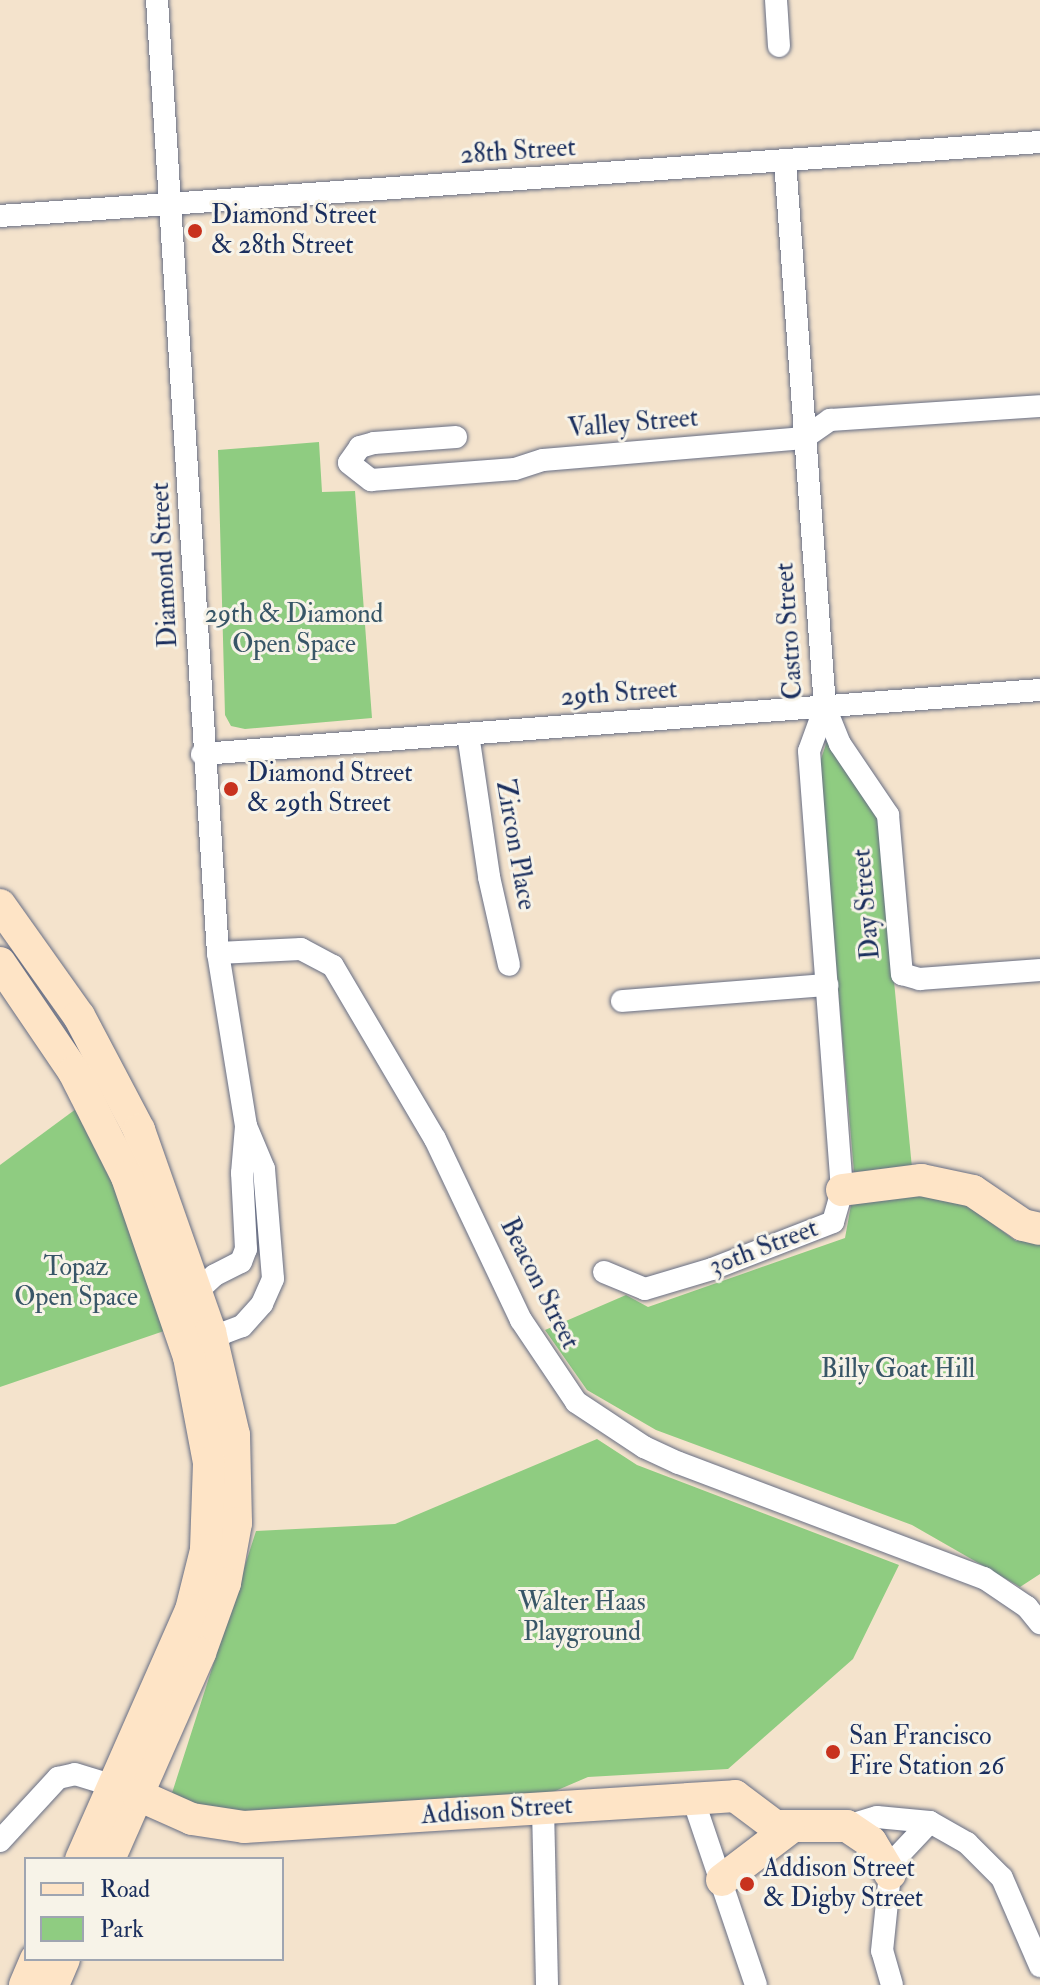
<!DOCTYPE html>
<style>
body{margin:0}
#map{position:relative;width:1040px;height:1985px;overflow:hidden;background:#f4e3cc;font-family:"IM FELL Double Pica",serif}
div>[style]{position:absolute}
.green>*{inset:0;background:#8fcc81}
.roads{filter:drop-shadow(0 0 2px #676e84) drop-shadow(0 0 2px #676e84)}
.street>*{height:22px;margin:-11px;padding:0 11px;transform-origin:11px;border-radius:11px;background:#fff}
.secondary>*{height:32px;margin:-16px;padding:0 16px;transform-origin:16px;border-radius:16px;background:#fee4c6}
.dots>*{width:22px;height:22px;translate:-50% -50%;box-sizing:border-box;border:4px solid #f7f3e8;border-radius:50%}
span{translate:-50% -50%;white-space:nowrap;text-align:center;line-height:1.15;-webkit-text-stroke:6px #f7f3e8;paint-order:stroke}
.street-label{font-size:26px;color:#1b2f5e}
.poi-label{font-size:26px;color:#1b2f5e}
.left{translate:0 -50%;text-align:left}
.park-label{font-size:26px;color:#385667}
.legend{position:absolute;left:24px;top:1857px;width:260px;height:104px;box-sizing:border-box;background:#f7f3e8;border:2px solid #9fa5b1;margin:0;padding:10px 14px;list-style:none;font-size:24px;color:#1b2f5e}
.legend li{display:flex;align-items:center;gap:16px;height:40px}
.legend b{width:40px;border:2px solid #9fa5b1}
</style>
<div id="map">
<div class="green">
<i style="clip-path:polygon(319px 442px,322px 492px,355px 491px,372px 718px,245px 729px,231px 726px,225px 715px,218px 450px)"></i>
<i style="clip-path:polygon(828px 738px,878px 815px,912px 1168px,854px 1172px,819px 765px)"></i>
<i style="clip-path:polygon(80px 1106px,144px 1248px,167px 1330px,0 1387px,0 1165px)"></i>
<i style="clip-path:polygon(918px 1193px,967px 1205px,1016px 1241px,1040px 1237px,1040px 1574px,1020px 1587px,912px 1525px,656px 1430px,587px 1390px,545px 1330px,626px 1295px,648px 1307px,845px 1238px,851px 1205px)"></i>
<i style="clip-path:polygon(597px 1439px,637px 1465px,899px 1565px,853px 1659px,728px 1769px,588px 1777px,539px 1798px,241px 1817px,203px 1810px,172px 1793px,256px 1531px,395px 1524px)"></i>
</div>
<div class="roads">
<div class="street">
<i style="left:157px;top:0;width:955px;rotate:86.34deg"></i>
<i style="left:218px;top:953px;width:175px;rotate:80.8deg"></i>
<i style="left:246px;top:1126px;width:47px;rotate:67.3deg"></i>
<i style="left:264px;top:1169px;width:110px;rotate:85.3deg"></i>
<i style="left:273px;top:1279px;width:27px;rotate:114deg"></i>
<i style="left:262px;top:1304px;width:30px;rotate:132deg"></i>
<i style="left:242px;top:1326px;width:19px;rotate:159deg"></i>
<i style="left:224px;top:1333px;width:26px;rotate:-167deg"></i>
<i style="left:776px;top:0;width:46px;rotate:86.3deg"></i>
<i style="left:0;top:216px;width:1043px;rotate:-4.07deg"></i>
<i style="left:456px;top:437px;width:82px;rotate:175.8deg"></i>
<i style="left:374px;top:443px;width:15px;rotate:164deg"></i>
<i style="left:360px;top:447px;width:19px;rotate:125deg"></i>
<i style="left:349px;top:463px;width:28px;rotate:38deg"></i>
<i style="left:371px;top:480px;width:144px;rotate:-4.4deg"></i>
<i style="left:515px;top:469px;width:29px;rotate:-18deg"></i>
<i style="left:543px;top:460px;width:262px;rotate:-4.8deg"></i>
<i style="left:804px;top:438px;width:32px;rotate:-35deg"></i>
<i style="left:830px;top:420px;width:210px;rotate:-3.8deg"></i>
<i style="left:825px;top:707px;width:40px;rotate:68deg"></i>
<i style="left:840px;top:744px;width:86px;rotate:55.9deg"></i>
<i style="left:888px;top:815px;width:160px;rotate:85deg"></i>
<i style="left:902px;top:974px;width:19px;rotate:16deg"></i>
<i style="left:920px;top:979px;width:120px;rotate:-4.3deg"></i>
<i style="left:468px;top:734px;width:145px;rotate:81.6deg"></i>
<i style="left:489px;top:877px;width:90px;rotate:77.2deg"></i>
<i style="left:202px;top:754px;width:840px;rotate:-4.37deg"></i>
<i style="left:218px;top:953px;width:83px;rotate:-2.8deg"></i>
<i style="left:301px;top:949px;width:36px;rotate:28deg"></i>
<i style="left:333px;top:966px;width:201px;rotate:59.5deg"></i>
<i style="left:435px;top:1139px;width:200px;rotate:64.6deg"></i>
<i style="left:521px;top:1320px;width:99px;rotate:56.1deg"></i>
<i style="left:576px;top:1402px;width:82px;rotate:33.5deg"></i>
<i style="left:644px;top:1447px;width:38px;rotate:25deg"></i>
<i style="left:679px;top:1463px;width:326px;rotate:20.7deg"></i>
<i style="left:984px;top:1578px;width:52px;rotate:34deg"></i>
<i style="left:1027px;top:1607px;width:21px;rotate:51deg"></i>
<i style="left:622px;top:1001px;width:206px;rotate:-4.5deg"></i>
<i style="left:604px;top:1272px;width:44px;rotate:22.5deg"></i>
<i style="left:645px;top:1289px;width:70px;rotate:-16.6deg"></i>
<i style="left:712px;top:1269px;width:130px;rotate:-21.2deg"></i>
<i style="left:833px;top:1222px;width:33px;rotate:-74deg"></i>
<i style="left:842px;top:1190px;width:440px;rotate:-94.3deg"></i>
<i style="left:809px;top:751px;width:47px;rotate:-70deg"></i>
<i style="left:825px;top:707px;width:547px;rotate:-94.19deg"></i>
<i style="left:189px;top:1299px;width:35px;rotate:-43deg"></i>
<i style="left:215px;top:1275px;width:29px;rotate:-27deg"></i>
<i style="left:241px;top:1262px;width:14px;rotate:-69deg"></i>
<i style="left:246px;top:1249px;width:76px;rotate:-93deg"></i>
<i style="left:242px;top:1173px;width:47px;rotate:-85.1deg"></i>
<i style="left:693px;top:1799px;width:196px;rotate:71.3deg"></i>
<i style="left:543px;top:1808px;width:177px;rotate:88.7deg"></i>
<i style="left:847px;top:1826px;width:31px;rotate:-17deg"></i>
<i style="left:877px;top:1817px;width:53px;rotate:5.4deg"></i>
<i style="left:930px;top:1822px;width:43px;rotate:29.6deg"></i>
<i style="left:967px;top:1843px;width:49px;rotate:45deg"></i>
<i style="left:1002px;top:1878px;width:96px;rotate:66.6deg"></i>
<i style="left:0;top:1841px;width:86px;rotate:-47.4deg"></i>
<i style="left:58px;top:1778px;width:17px;rotate:-13deg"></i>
<i style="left:75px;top:1774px;width:51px;rotate:17deg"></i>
<i style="left:892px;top:1985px;width:35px;rotate:-106deg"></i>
<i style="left:882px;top:1951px;width:77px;rotate:-84.1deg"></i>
<i style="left:890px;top:1874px;width:18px;rotate:-68deg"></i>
<i style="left:897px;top:1857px;width:48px;rotate:-46.7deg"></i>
</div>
<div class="secondary">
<i style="left:0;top:905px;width:136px;rotate:54.6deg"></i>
<i style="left:79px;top:1016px;width:129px;rotate:62.2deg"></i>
<i style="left:139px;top:1130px;width:214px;rotate:70.6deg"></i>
<i style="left:210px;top:1332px;width:106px;rotate:76.9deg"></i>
<i style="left:234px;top:1435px;width:88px;rotate:88.7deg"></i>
<i style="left:236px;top:1523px;width:61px;rotate:100.4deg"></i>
<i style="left:225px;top:1583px;width:74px;rotate:109.7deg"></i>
<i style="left:200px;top:1653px;width:225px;rotate:113.8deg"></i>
<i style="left:0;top:963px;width:132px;rotate:55.8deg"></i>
<i style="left:74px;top:1072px;width:118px;rotate:63.2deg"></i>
<i style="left:127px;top:1177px;width:190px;rotate:71deg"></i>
<i style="left:189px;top:1357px;width:108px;rotate:79.3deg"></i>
<i style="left:209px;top:1463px;width:87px;rotate:92deg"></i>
<i style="left:206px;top:1550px;width:62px;rotate:104deg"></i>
<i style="left:191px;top:1610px;width:272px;rotate:113.8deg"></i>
<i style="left:842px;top:1190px;width:80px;rotate:-7.2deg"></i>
<i style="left:921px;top:1180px;width:53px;rotate:11.9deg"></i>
<i style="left:973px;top:1191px;width:60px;rotate:34.2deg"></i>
<i style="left:1023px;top:1225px;width:17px;rotate:13deg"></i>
<i style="left:138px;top:1795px;width:59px;rotate:24deg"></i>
<i style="left:192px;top:1819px;width:53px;rotate:8.7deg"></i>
<i style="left:244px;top:1827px;width:492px;rotate:-3.6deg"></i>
<i style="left:735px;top:1796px;width:50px;rotate:36.9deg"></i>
<i style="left:775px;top:1826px;width:72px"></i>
<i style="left:847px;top:1826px;width:29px;rotate:34deg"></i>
<i style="left:871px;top:1842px;width:37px;rotate:59deg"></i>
<i style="left:722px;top:1880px;width:84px;rotate:-37.3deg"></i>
<i style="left:25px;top:1985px;width:28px;rotate:-67deg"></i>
<i style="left:53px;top:1985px;width:28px;rotate:-67deg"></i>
</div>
</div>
<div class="dots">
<i style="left:195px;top:231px;background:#c8321e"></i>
<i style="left:231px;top:789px;background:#c8321e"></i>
<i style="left:833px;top:1752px;background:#c8321e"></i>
<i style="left:747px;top:1884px;background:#c8321e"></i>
</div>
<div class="street-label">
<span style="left:518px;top:152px;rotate:-4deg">28th Street</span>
<span style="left:633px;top:424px;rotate:-5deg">Valley Street</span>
<span style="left:165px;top:565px;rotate:-93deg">Diamond Street</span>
<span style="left:790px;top:631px;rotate:-94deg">Castro Street</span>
<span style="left:619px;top:694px;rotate:-4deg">29th Street</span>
<span style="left:515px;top:845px;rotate:80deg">Zircon Place</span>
<span style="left:867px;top:904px;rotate:-95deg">Day Street</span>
<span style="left:764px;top:1248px;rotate:-21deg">30th Street</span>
<span style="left:539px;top:1284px;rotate:63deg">Beacon Street</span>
<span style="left:497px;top:1811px;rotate:-4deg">Addison Street</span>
</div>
<div class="poi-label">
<span class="left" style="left:211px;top:231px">Diamond Street<br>&amp; 28th Street</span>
<span class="left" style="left:247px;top:789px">Diamond Street<br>&amp; 29th Street</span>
<span class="left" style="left:849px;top:1752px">San Francisco<br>Fire Station 26</span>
<span class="left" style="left:763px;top:1884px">Addison Street<br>&amp; Digby Street</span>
</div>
<div class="park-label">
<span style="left:294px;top:630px">29th &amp; Diamond<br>Open Space</span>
<span style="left:76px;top:1283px">Topaz<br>Open Space</span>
<span style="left:898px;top:1370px">Billy Goat Hill</span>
<span style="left:582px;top:1618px">Walter Haas<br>Playground</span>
</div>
<ul class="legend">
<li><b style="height:10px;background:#fee4c6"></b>Road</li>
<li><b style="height:22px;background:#8fcc81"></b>Park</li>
</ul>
</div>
